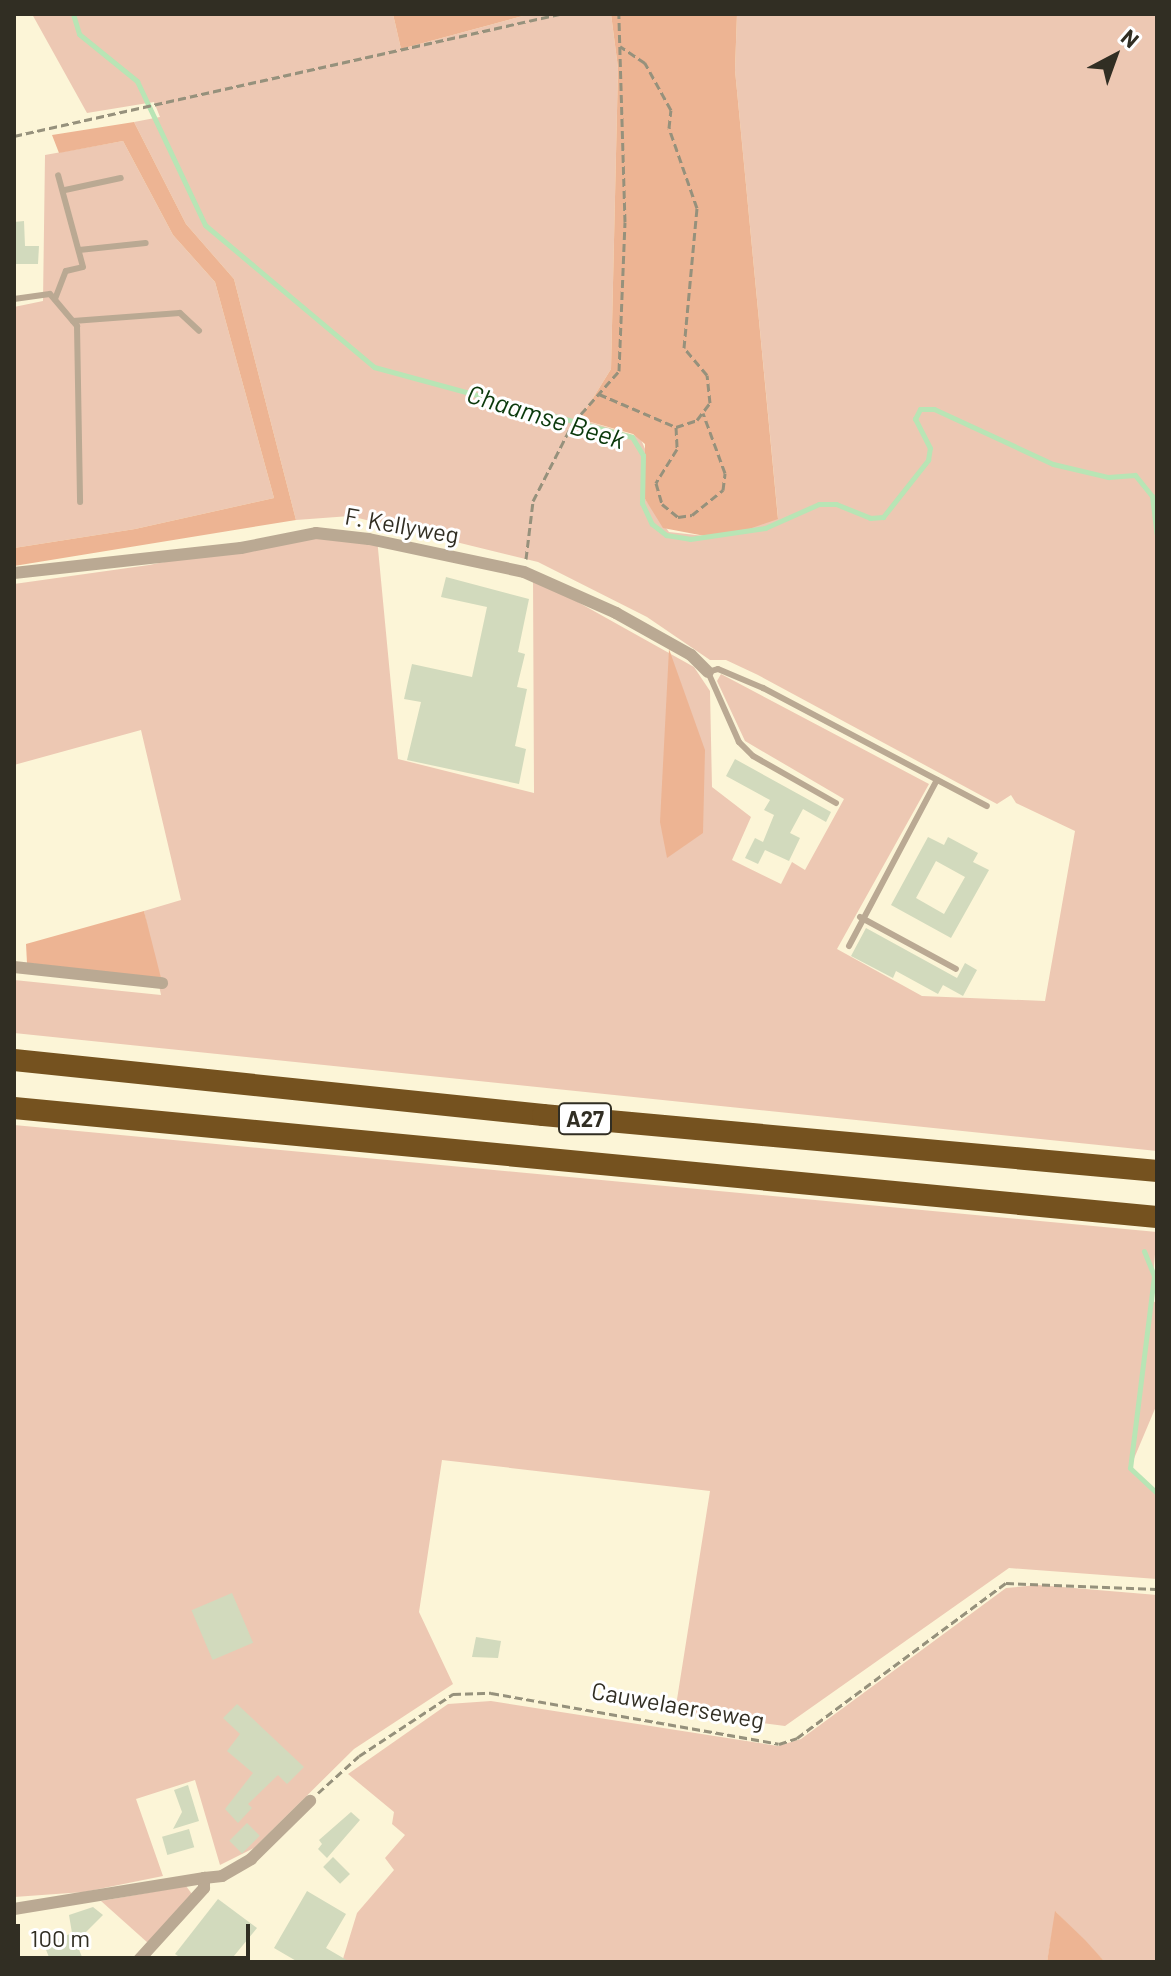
<!DOCTYPE html>
<style>
body{margin:0}
#map{position:relative;width:1171px;height:1976px;overflow:hidden;background:#fcf5d7;font-family:Barlow,sans-serif}
div>[style]{position:absolute}
.green>*{inset:0;background:#edc8b3}
.forest>*{inset:0;background:#edb493}
.stream>*{height:5px;margin:-2.5px;padding:0 2.5px;transform-origin:2.5px;border-radius:2.5px;background:#b8e5b5}
.building>*{inset:0;background:#d2dabd;transform-origin:0 0}
.path>*{height:3px;margin-top:-1.5px;transform-origin:0;background:repeating-linear-gradient(90deg,#96917c 0 8px,transparent 0 12px)}
.service>*{height:6px;margin:-3px;padding:0 3px;transform-origin:3px;border-radius:3px;background:#baa993}
.minor>*{height:12px;margin:-6px;padding:0 6px;transform-origin:6px;border-radius:6px;background:#baa993}
.motorway>*{height:22px;margin:-11px;padding:0 11px;transform-origin:11px;border-radius:11px;background:#75521f}
span{translate:-50% -50%;white-space:nowrap;text-align:center;line-height:1.15;-webkit-text-stroke:6px #fff;paint-order:stroke}
.shield-label span{padding:2px 6px;background:#fff;border:2px solid;border-radius:6px;-webkit-text-stroke-width:0}
.shield-label{font-size:22px;color:#312e23;font-weight:700}
.street-label{font-size:24px;color:#312e23}
.water-label{font-size:26px;color:#0a390b;font-style:italic}
.frame{position:absolute;inset:0;border:16px solid #312e23;pointer-events:none}
.north{position:absolute;left:1075px;top:16px;width:80px;height:80px;-webkit-text-stroke:6px #fff;paint-order:stroke;rotate:41deg;font-size:22px;font-weight:700;line-height:32px;text-align:center;color:#312e23}
.north::after{content:'';display:block;margin:auto;width:28px;height:36px;background:#312e23;clip-path:polygon(50% 0,100% 100%,50% 72%,0 100%)}
.scale{position:absolute;left:16px;top:1924px;width:234px;height:36px;box-sizing:border-box;border:4px solid #312e23;border-top:0;padding-left:10px;font-size:24px;line-height:28px;white-space:nowrap;color:#312e23;-webkit-text-stroke:6px #fff;paint-order:stroke}
</style>
<div id="map">
<div class="green">
<i style="clip-path:polygon(32px 14px,393px 14px,401px 49px,530px 14px,611px 14px,618px 68px,611px 369px,580px 419px,640px 437px,648px 456px,645px 499px,669px 532px,705px 536px,778px 518px,735px 70px,737px 14px,1157px 14px,1157px 1151px,14px 1033px,14px 980px,161px 995px,144px 911px,181px 900px,141px 730px,14px 765px,14px 584px,149px 565px,322px 531px,377px 538px,398px 759px,534px 793px,533px 577px,694px 667px,710px 691px,712px 787px,751px 817px,732px 860px,781px 884px,792px 862px,805px 870px,844px 799px,745px 741px,717px 681px,721px 674px,929px 784px,837px 949px,922px 996px,1045px 1001px,1075px 831px,1016px 803px,1011px 795px,997px 804px,758px 675px,726px 660px,710px 660px,647px 617px,538px 562px,350px 516px,296px 520px,234px 279px,186px 224px,134px 122px,160px 117px,154px 102px,87px 113px)"></i>
<i style="clip-path:polygon(123px 141px,173px 235px,215px 282px,274px 498px,135px 529px,14px 548px,14px 307px,43px 301px,45px 155px)"></i>
<i style="clip-path:polygon(14px 1125px,1157px 1232px,1151px 1299px,1157px 1304px,1157px 1404px,1130px 1468px,1157px 1493px,1157px 1579px,1009px 1568px,785px 1726px,675px 1712px,710px 1491px,442px 1460px,419px 1612px,453px 1684px,354px 1749px,254px 1848px,220px 1865px,195px 1780px,136px 1799px,163px 1876px,84px 1892px,14px 1897px)"></i>
<i style="clip-path:polygon(1038px 1585px,1157px 1595px,1157px 1962px,1105px 1962px,1056px 1912px,1047px 1962px,342px 1962px,357px 1913px,394px 1870px,385px 1858px,405px 1835px,392px 1824px,394px 1812px,348px 1774px,448px 1704px,491px 1701px,778px 1746px,801px 1739px,1006px 1588px)"></i>
<i style="clip-path:polygon(186px 1886px,192px 1894px,148px 1943px,101px 1901px)"></i>
</div>
<div class="forest">
<i style="clip-path:polygon(393px 14px,530px 14px,401px 49px)"></i>
<i style="clip-path:polygon(611px 14px,737px 14px,735px 70px,778px 519px,746px 530px,705px 536px,663px 528px,645px 499px,645px 444px,633px 434px,580px 419px,611px 369px,618px 68px)"></i>
<i style="clip-path:polygon(134px 122px,186px 224px,234px 279px,296px 520px,14px 566px,14px 548px,135px 529px,274px 498px,215px 282px,173px 235px,123px 141px,59px 153px,52px 135px)"></i>
<i style="clip-path:polygon(669px 649px,705px 750px,703px 833px,667px 858px,660px 822px)"></i>
<i style="clip-path:polygon(144px 911px,161px 978px,27px 963px,26px 944px)"></i>
<i style="clip-path:polygon(1055px 1911px,1085px 1940px,1105px 1962px,1047px 1962px)"></i>
</div>
<div class="stream">
<i style="left:73px;top:14px;width:21px;rotate:73deg"></i>
<i style="left:79px;top:34px;width:75px;rotate:39deg"></i>
<i style="left:137px;top:81px;width:159px;rotate:64.7deg"></i>
<i style="left:205px;top:225px;width:221px;rotate:40deg"></i>
<i style="left:374px;top:367px;width:267px;rotate:15.2deg"></i>
<i style="left:632px;top:437px;width:21px;rotate:59deg"></i>
<i style="left:643px;top:455px;width:48px;rotate:91.2deg"></i>
<i style="left:642px;top:503px;width:23px;rotate:65deg"></i>
<i style="left:652px;top:524px;width:18px;rotate:38deg"></i>
<i style="left:666px;top:535px;width:24px;rotate:9deg"></i>
<i style="left:690px;top:539px;width:76px;rotate:-8.3deg"></i>
<i style="left:765px;top:528px;width:59px;rotate:-24deg"></i>
<i style="left:819px;top:504px;width:17px"></i>
<i style="left:836px;top:504px;width:37px;rotate:22deg"></i>
<i style="left:870px;top:518px;width:13px;rotate:-4deg"></i>
<i style="left:883px;top:517px;width:73px;rotate:-51.7deg"></i>
<i style="left:928px;top:460px;width:12px;rotate:-81deg"></i>
<i style="left:930px;top:448px;width:33px;rotate:-117deg"></i>
<i style="left:915px;top:419px;width:11px;rotate:-63deg"></i>
<i style="left:920px;top:409px;width:14px"></i>
<i style="left:934px;top:409px;width:131px;rotate:24.8deg"></i>
<i style="left:1053px;top:464px;width:57px;rotate:13.3deg"></i>
<i style="left:1108px;top:477px;width:27px;rotate:-4deg"></i>
<i style="left:1135px;top:475px;width:27px;rotate:51deg"></i>
<i style="left:1152px;top:496px;width:38px;rotate:83deg"></i>
<i style="left:1144px;top:1251px;width:27px;rotate:68deg"></i>
<i style="left:1154px;top:1276px;width:193px;rotate:97.1deg"></i>
<i style="left:1130px;top:1468px;width:37px;rotate:43deg"></i>
</div>
<div class="building">
<i style="clip-path:polygon(24px 221px,25px 246px,39px 246px,38px 264px,14px 264px,14px 222px)"></i>
<i style="clip-path:polygon(446px 577px,529px 599px,518px 652px,525px 654px,517px 687px,527px 689px,515px 746px,526px 749px,519px 784px,407px 760px,421px 702px,404px 699px,412px 664px,472px 677px,487px 607px,441px 597px)"></i>
<i style="clip-path:polygon(735px 759px,831px 812px,826px 822px,803px 809px,790px 833px,800px 838px,789px 861px,765px 850px,758px 864px,745px 858px,755px 838px,763px 842px,774px 815px,764px 810px,770px 800px,726px 776px)"></i>
<i style="clip-path:polygon(evenodd,928px 837px,944px 845px,948px 837px,978px 853px,973px 862px,989px 870px,951px 938px,891px 905px,928px 837px,936px 861px,965px 877px,944px 914px,916px 898px,936px 861px)"></i>
<i style="clip-path:polygon(866px 928px,957px 978px,965px 963px,977px 970px,963px 996px,943px 985px,938px 994px,896px 971px,893px 978px,851px 956px)"></i>
<i style="left:232px;top:1593px;width:54px;height:44px;rotate:67deg"></i>
<i style="clip-path:polygon(476px 1637px,501px 1641px,498px 1658px,472px 1657px)"></i>
<i style="clip-path:polygon(237px 1704px,304px 1767px,287px 1784px,278px 1775px,248px 1804px,252px 1808px,238px 1823px,225px 1809px,253px 1773px,227px 1751px,240px 1734px,223px 1718px)"></i>
<i style="clip-path:polygon(188px 1785px,199px 1821px,173px 1829px,182px 1812px,174px 1790px)"></i>
<i style="clip-path:polygon(351px 1812px,360px 1820px,327px 1858px,318px 1849px,322px 1844px,319px 1840px)"></i>
<i style="left:247px;top:1823px;width:18px;height:25px;rotate:45deg"></i>
<i style="left:189px;top:1829px;width:19px;height:28px;rotate:74deg"></i>
<i style="left:333px;top:1857px;width:24px;height:14px;rotate:45deg"></i>
<i style="clip-path:polygon(307px 1891px,346px 1914px,326px 1948px,350px 1962px,298px 1962px,274px 1948px)"></i>
<i style="clip-path:polygon(218px 1899px,257px 1928px,229px 1962px,187px 1962px,175px 1954px)"></i>
<i style="clip-path:polygon(93px 1907px,103px 1915px,76px 1942px,84px 1962px,51px 1962px,44px 1945px,72px 1933px,69px 1915px)"></i>
</div>
<div class="path">
<i style="left:14px;top:136px;width:559px;rotate:-12.6deg"></i>
<i style="left:599px;top:394px;width:84px;rotate:23.2deg"></i>
<i style="left:676px;top:427px;width:22px;rotate:-18deg"></i>
<i style="left:697px;top:420px;width:21px;rotate:-53deg"></i>
<i style="left:710px;top:403px;width:28px;rotate:-96deg"></i>
<i style="left:707px;top:375px;width:35px;rotate:-130deg"></i>
<i style="left:684px;top:348px;width:141px;rotate:-84.7deg"></i>
<i style="left:697px;top:208px;width:85px;rotate:-109.3deg"></i>
<i style="left:669px;top:128px;width:18px;rotate:-84deg"></i>
<i style="left:671px;top:110px;width:54px;rotate:-119deg"></i>
<i style="left:645px;top:63px;width:30px;rotate:-146deg"></i>
<i style="left:676px;top:427px;width:22px;rotate:87deg"></i>
<i style="left:677px;top:449px;width:40px;rotate:122deg"></i>
<i style="left:656px;top:483px;width:22px;rotate:74deg"></i>
<i style="left:662px;top:504px;width:21px;rotate:39deg"></i>
<i style="left:678px;top:517px;width:14px;rotate:-8deg"></i>
<i style="left:692px;top:515px;width:40px;rotate:-39deg"></i>
<i style="left:723px;top:490px;width:17px;rotate:-83deg"></i>
<i style="left:725px;top:473px;width:64px;rotate:-110.1deg"></i>
<i style="left:526px;top:559px;width:58px;rotate:-83.1deg"></i>
<i style="left:533px;top:501px;width:88px;rotate:-62.9deg"></i>
<i style="left:573px;top:423px;width:69px;rotate:-48.5deg"></i>
<i style="left:619px;top:371px;width:149px;rotate:-87.7deg"></i>
<i style="left:625px;top:222px;width:208px;rotate:-91.7deg"></i>
<i style="left:318px;top:1793px;width:55px;rotate:-42.1deg"></i>
<i style="left:359px;top:1756px;width:113px;rotate:-33.4deg"></i>
<i style="left:453px;top:1694px;width:38px;rotate:-2deg"></i>
<i style="left:491px;top:1693px;width:292px;rotate:10deg"></i>
<i style="left:779px;top:1744px;width:19px;rotate:-18deg"></i>
<i style="left:797px;top:1738px;width:260px;rotate:-36.6deg"></i>
<i style="left:1006px;top:1583px;width:151px;rotate:2.3deg"></i>
</div>
<div class="service">
<i style="left:65px;top:190px;width:57px;rotate:-12.1deg"></i>
<i style="left:79px;top:250px;width:67px;rotate:-6deg"></i>
<i style="left:14px;top:299px;width:36px;rotate:-8deg"></i>
<i style="left:50px;top:294px;width:42px;rotate:49.8deg"></i>
<i style="left:77px;top:326px;width:176px;rotate:89deg"></i>
<i style="left:55px;top:299px;width:30px;rotate:-69deg"></i>
<i style="left:66px;top:271px;width:17px;rotate:-13deg"></i>
<i style="left:83px;top:267px;width:95px;rotate:-105.2deg"></i>
<i style="left:73px;top:321px;width:107px;rotate:-4.3deg"></i>
<i style="left:180px;top:313px;width:26px;rotate:43deg"></i>
<i style="left:836px;top:803px;width:95px;rotate:-150.5deg"></i>
<i style="left:753px;top:756px;width:20px;rotate:-135deg"></i>
<i style="left:739px;top:742px;width:77px;rotate:-113.9deg"></i>
<i style="left:708px;top:672px;width:10px;rotate:-17deg"></i>
<i style="left:718px;top:669px;width:49px;rotate:22.9deg"></i>
<i style="left:763px;top:688px;width:253px;rotate:27.8deg"></i>
<i style="left:860px;top:917px;width:109px;rotate:28.4deg"></i>
<i style="left:849px;top:946px;width:188px;rotate:-62.1deg"></i>
</div>
<div class="minor">
<i style="left:14px;top:573px;width:228px;rotate:-6.3deg"></i>
<i style="left:241px;top:548px;width:76px;rotate:-11.3deg"></i>
<i style="left:316px;top:533px;width:53px;rotate:6.5deg"></i>
<i style="left:369px;top:539px;width:158px;rotate:12deg"></i>
<i style="left:524px;top:572px;width:101px;rotate:24deg"></i>
<i style="left:616px;top:613px;width:86px;rotate:29.2deg"></i>
<i style="left:691px;top:655px;width:24px;rotate:45deg"></i>
<i style="left:14px;top:967px;width:149px;rotate:6.2deg"></i>
<i style="left:14px;top:1909px;width:193px;rotate:-9.3deg"></i>
<i style="left:137px;top:1962px;width:100px;rotate:-47.8deg"></i>
<i style="left:204px;top:1888px;width:10px;rotate:-90deg"></i>
<i style="left:204px;top:1878px;width:18px;rotate:-6deg"></i>
<i style="left:222px;top:1876px;width:34px;rotate:-30deg"></i>
<i style="left:251px;top:1859px;width:83px;rotate:-44.5deg"></i>
</div>
<div class="motorway">
<i style="left:14px;top:1060px;width:532px;rotate:5.94deg"></i>
<i style="left:543px;top:1115px;width:617px;rotate:5.21deg"></i>
<i style="left:14px;top:1108px;width:1148px;rotate:5.45deg"></i>
</div>
<div class="shield-label">
<span style="left:585px;top:1119px">A27</span>
</div>
<div class="street-label">
<span style="left:402px;top:525px;rotate:10deg">F. Kellyweg</span>
<span style="left:678px;top:1705px;rotate:10deg">Cauwelaerseweg</span>
</div>
<div class="water-label">
<span style="left:546px;top:416px;rotate:17deg">Chaamse Beek</span>
</div>
<div class="frame"></div>
<div class="north">N</div>
<div class="scale">100 m</div>
</div>
